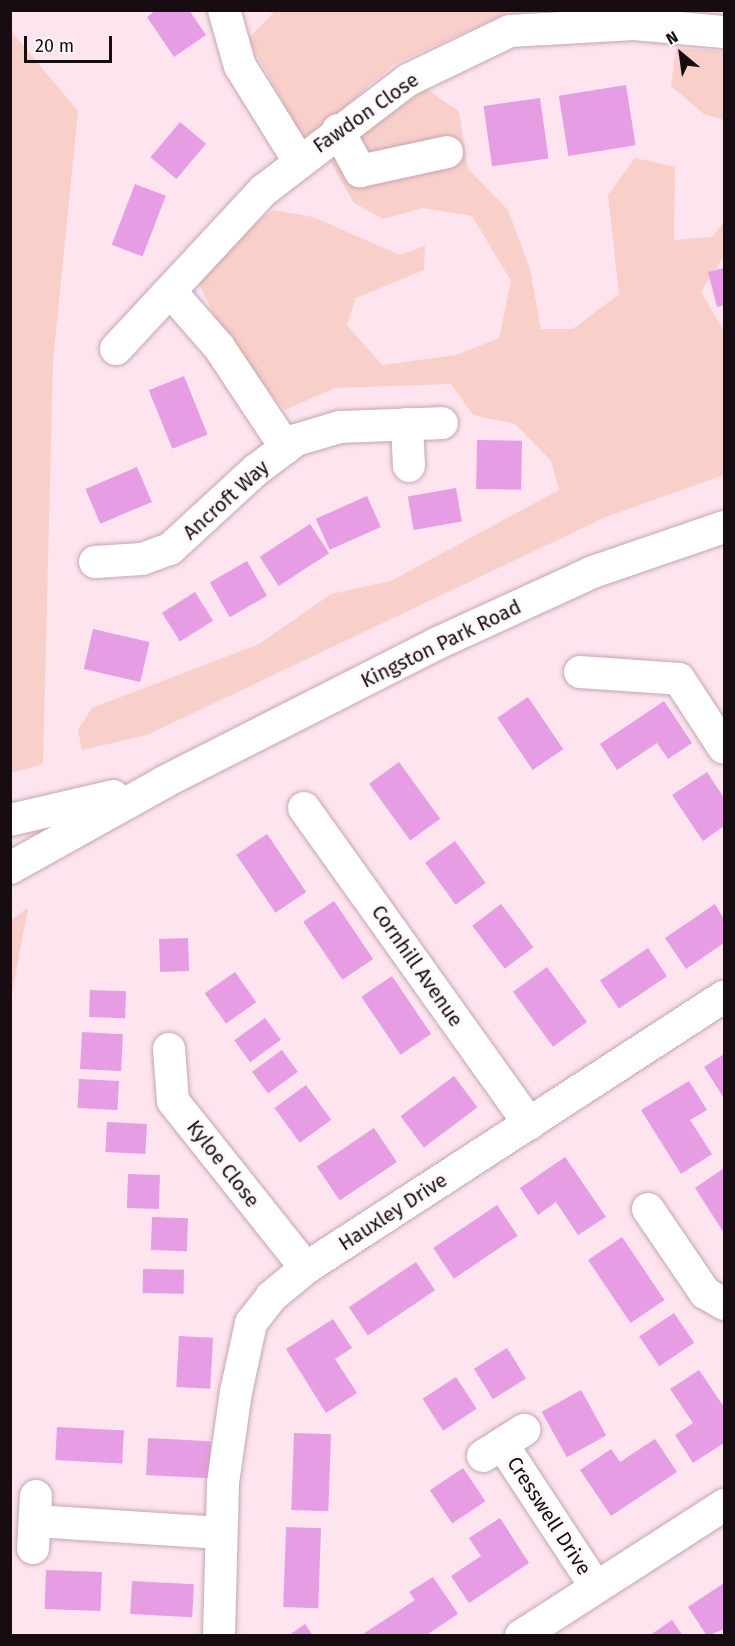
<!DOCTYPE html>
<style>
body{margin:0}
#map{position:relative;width:735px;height:1646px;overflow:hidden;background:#fde4ef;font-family:"Fira Sans",sans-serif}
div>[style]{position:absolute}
.green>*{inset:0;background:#f9cfc9}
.building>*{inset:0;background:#e69de3;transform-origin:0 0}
.roads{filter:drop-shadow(0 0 2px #c4a6b4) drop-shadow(0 0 2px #c4a6b4)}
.minor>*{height:32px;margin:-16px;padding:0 16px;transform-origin:16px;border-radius:16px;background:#fff}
span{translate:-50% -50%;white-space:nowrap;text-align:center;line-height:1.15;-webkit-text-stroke:5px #fdf7fa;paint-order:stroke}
.street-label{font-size:20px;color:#160c11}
.frame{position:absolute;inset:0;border:12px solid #160c11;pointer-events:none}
.north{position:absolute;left:651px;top:24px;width:60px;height:60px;-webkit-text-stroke:4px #fdf7fa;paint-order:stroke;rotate:331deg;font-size:16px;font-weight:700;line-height:24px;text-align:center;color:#160c11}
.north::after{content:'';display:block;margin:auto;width:21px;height:27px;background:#160c11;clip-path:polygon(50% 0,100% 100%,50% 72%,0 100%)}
.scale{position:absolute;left:24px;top:36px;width:88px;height:27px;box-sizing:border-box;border:3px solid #160c11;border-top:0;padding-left:8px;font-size:18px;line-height:21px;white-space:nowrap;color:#160c11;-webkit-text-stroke:4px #fdf7fa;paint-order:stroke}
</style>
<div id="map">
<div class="green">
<i style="clip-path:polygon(275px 11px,547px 11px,511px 11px,393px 65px,305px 142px,248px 39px)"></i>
<i style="clip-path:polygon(11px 31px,78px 111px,53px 361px,43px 764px,11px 773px)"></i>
<i style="clip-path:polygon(676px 48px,724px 51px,724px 120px,704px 114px,671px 86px)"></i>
<i style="clip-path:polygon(427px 89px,459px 112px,468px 169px,508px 210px,530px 269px,541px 329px,573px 329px,619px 294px,608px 195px,635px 158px,675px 167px,674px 240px,712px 237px,724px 222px,724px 256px,701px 292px,724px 331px,724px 475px,606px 517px,147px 735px,82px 750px,78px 730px,92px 708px,259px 644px,331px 594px,391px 581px,559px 490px,551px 461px,515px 424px,473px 415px,451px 384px,335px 388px,285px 410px,226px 340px,199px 284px,236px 236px,274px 210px,313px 217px,400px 255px,425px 246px,424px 270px,356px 298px,347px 325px,382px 365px,456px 355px,499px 338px,511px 281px,472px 216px,423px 208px,383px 219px,354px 203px,327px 156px)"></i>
<i style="clip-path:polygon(28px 908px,11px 999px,11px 920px)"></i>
</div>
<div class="building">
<i style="clip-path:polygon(156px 10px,189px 10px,206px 35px,174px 57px,147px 17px)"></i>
<i style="left:626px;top:85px;width:61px;height:68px;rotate:81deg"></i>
<i style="left:540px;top:98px;width:61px;height:57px;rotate:82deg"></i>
<i style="left:180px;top:122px;width:34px;height:46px;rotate:40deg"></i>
<i style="left:135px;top:184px;width:33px;height:65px;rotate:21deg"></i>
<i style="clip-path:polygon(724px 268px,724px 305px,717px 307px,708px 272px)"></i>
<i style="left:184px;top:376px;width:63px;height:38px;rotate:68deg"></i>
<i style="left:477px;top:440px;width:45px;height:49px;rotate:1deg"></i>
<i style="left:137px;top:467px;width:38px;height:56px;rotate:67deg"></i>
<i style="left:456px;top:488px;width:34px;height:49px;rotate:80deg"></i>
<i style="left:367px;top:496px;width:34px;height:56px;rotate:66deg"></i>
<i style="left:310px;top:524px;width:35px;height:60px;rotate:57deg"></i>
<i style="left:247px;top:561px;width:40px;height:43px;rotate:60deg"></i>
<i style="left:195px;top:592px;width:34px;height:39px;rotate:58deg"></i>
<i style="left:93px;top:629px;width:58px;height:41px;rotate:13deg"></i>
<i style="left:528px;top:697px;width:63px;height:37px;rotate:56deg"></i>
<i style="clip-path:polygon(664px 701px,692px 743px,668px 759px,657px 743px,617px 770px,600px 744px)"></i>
<i style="left:399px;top:762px;width:70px;height:37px;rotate:54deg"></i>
<i style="clip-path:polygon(707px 772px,724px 798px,724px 826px,703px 841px,672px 795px)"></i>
<i style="left:267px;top:834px;width:70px;height:37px;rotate:56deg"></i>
<i style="left:455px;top:841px;width:52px;height:37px;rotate:54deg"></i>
<i style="left:334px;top:901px;width:70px;height:37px;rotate:56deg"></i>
<i style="left:501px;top:904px;width:54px;height:36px;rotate:53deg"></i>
<i style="clip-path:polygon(715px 904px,724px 919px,724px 943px,686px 969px,665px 938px)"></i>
<i style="left:188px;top:938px;width:33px;height:29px;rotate:88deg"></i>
<i style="left:648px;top:948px;width:34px;height:58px;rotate:56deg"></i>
<i style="left:547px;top:967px;width:68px;height:42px;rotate:54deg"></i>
<i style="left:235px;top:972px;width:37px;height:37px;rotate:55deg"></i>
<i style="left:392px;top:976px;width:70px;height:37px;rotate:56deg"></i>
<i style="left:90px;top:990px;width:36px;height:27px;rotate:2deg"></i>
<i style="left:265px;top:1018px;width:27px;height:38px;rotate:54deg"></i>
<i style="left:82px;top:1032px;width:41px;height:37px;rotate:3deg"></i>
<i style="left:282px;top:1050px;width:27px;height:37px;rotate:54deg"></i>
<i style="clip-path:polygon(724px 1054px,724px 1098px,704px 1067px)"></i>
<i style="left:454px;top:1076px;width:39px;height:67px;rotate:53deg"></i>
<i style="left:79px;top:1079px;width:40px;height:29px;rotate:3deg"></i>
<i style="clip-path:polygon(689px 1081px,707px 1110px,690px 1120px,712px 1154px,681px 1174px,641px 1110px)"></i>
<i style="left:306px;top:1085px;width:43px;height:39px;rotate:54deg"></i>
<i style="left:107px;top:1122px;width:40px;height:30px;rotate:3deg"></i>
<i style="left:374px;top:1128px;width:41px;height:69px;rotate:56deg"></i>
<i style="clip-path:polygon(565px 1157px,606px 1217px,578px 1235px,556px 1202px,538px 1215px,520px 1188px)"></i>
<i style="clip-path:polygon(724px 1168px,724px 1233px,695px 1188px)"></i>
<i style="left:128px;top:1174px;width:32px;height:34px;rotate:2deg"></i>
<i style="left:497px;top:1205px;width:37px;height:77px;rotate:56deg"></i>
<i style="left:152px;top:1217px;width:36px;height:33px;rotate:2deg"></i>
<i style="left:622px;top:1237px;width:76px;height:41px;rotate:56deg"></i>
<i style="left:416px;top:1262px;width:34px;height:81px;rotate:56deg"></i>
<i style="left:143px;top:1269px;width:41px;height:24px;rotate:1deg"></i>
<i style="left:674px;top:1313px;width:36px;height:42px;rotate:56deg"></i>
<i style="clip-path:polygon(333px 1319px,352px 1348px,335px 1359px,357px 1393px,326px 1413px,286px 1349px)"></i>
<i style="left:179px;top:1336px;width:34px;height:51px;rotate:3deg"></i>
<i style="left:507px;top:1348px;width:36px;height:39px;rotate:58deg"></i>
<i style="clip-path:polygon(699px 1370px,724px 1407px,724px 1443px,693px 1463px,675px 1435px,693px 1423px,670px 1389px)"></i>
<i style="left:456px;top:1377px;width:38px;height:40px;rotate:57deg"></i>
<i style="left:581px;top:1390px;width:52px;height:45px;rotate:61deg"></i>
<i style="left:57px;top:1427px;width:67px;height:33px;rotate:3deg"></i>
<i style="left:294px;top:1433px;width:37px;height:77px;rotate:2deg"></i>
<i style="left:148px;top:1438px;width:63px;height:37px;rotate:3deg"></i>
<i style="clip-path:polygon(655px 1439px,677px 1472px,611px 1516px,580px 1470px,611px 1449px,620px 1462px)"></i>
<i style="left:463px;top:1468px;width:40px;height:40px;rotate:56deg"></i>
<i style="clip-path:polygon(500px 1518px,529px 1563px,469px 1603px,451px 1576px,481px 1556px,469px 1538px)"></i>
<i style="left:286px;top:1527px;width:35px;height:80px;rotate:2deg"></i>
<i style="left:46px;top:1570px;width:56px;height:39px;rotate:2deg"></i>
<i style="clip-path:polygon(433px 1577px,458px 1614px,425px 1636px,360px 1636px,415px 1600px,409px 1592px)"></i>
<i style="left:132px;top:1581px;width:62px;height:33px;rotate:3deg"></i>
<i style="clip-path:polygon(724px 1583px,724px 1629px,707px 1636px,688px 1607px)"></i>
<i style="clip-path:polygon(672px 1620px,683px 1636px,649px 1636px)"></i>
<i style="clip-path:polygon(305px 1624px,313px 1636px,288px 1636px)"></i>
</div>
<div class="roads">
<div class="minor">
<i style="left:224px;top:10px;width:58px;rotate:74.1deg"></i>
<i style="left:240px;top:66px;width:112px;rotate:58.2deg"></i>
<i style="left:338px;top:130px;width:47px;rotate:61.8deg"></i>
<i style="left:360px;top:171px;width:89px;rotate:-12.3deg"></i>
<i style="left:170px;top:291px;width:74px;rotate:48.8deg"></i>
<i style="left:219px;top:347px;width:121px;rotate:56.4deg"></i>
<i style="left:116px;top:349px;width:217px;rotate:-47.1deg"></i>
<i style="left:264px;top:190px;width:181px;rotate:-37.4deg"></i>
<i style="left:408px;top:80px;width:113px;rotate:-25.7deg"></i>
<i style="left:510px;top:31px;width:124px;rotate:-3.2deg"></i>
<i style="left:634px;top:24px;width:90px;rotate:5.1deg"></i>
<i style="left:407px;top:424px;width:42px;rotate:87.3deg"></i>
<i style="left:95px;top:562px;width:47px;rotate:-3.7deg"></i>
<i style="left:142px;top:559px;width:30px;rotate:-20deg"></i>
<i style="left:170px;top:549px;width:117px;rotate:-42.6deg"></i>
<i style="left:256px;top:470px;width:50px;rotate:-36.9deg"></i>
<i style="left:296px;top:440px;width:46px;rotate:-16.5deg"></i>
<i style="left:340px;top:427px;width:102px;rotate:-2.2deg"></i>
<i style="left:580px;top:672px;width:99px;rotate:4deg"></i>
<i style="left:679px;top:679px;width:82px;rotate:56.9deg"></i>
<i style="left:304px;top:808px;width:388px;rotate:54.5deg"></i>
<i style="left:10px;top:820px;width:106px;rotate:-13.1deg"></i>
<i style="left:10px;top:868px;width:179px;rotate:-29.1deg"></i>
<i style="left:166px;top:781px;width:305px;rotate:-26.9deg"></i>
<i style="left:438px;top:643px;width:170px;rotate:-24.6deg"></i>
<i style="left:593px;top:572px;width:139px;rotate:-19deg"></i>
<i style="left:169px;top:1049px;width:52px;rotate:85.6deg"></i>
<i style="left:173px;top:1101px;width:213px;rotate:51.5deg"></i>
<i style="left:648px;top:1209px;width:102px;rotate:55.8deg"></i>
<i style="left:705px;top:1293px;width:22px;rotate:30deg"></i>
<i style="left:502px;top:1444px;width:171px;rotate:56.7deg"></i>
<i style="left:483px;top:1456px;width:49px;rotate:-32.4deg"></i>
<i style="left:35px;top:1521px;width:186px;rotate:3.7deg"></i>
<i style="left:33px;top:1548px;width:52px;rotate:-86.7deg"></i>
<i style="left:219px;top:1636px;width:153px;rotate:-88.5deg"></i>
<i style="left:223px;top:1483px;width:92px;rotate:-81.9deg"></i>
<i style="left:236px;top:1392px;width:71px;rotate:-77.7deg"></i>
<i style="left:251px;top:1323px;width:33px;rotate:-52deg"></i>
<i style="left:271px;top:1297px;width:45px;rotate:-39.6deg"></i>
<i style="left:306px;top:1268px;width:498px;rotate:-33deg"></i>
<i style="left:521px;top:1636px;width:242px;rotate:-32.8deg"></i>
</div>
</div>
<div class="street-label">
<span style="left:366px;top:113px;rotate:-35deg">Fawdon Close</span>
<span style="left:226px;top:500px;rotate:-42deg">Ancroft Way</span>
<span style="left:441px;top:644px;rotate:-26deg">Kingston Park Road</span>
<span style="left:417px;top:966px;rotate:55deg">Cornhill Avenue</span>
<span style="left:223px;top:1164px;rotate:52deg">Kyloe Close</span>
<span style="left:393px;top:1212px;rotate:-33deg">Hauxley Drive</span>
<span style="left:549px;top:1516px;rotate:57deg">Cresswell Drive</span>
</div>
<div class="frame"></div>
<div class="north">N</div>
<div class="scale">20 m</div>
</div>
